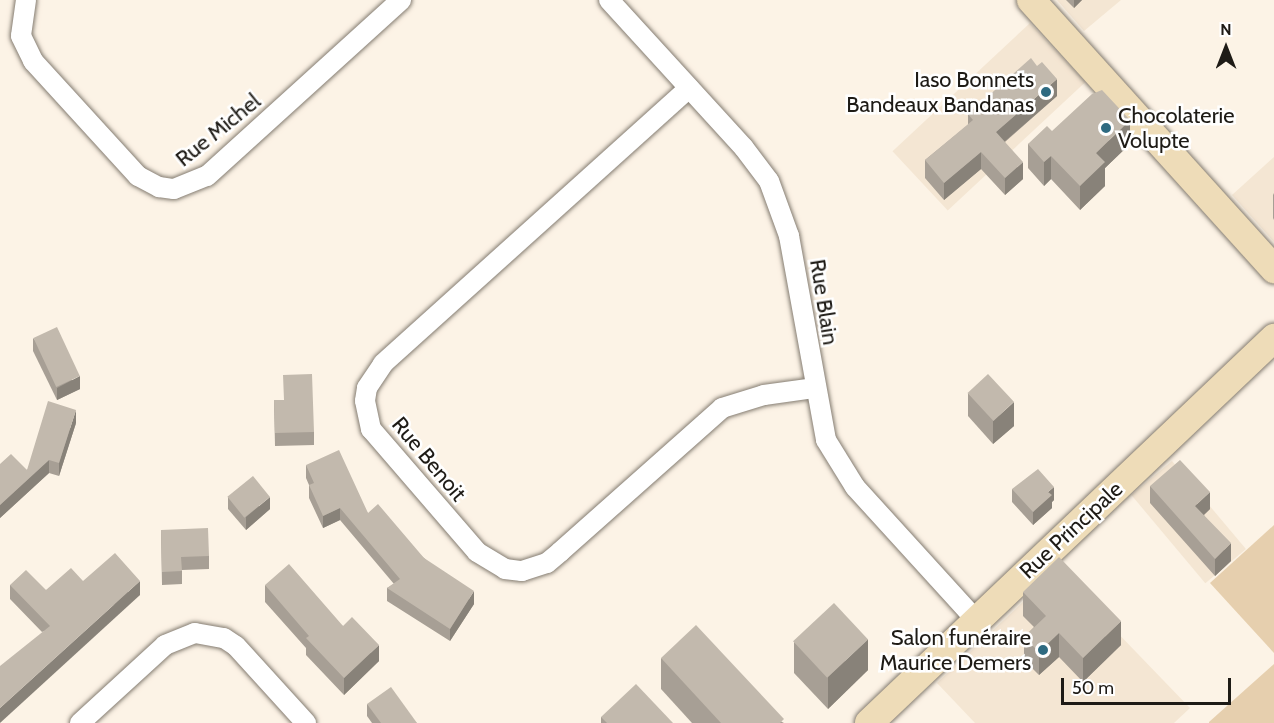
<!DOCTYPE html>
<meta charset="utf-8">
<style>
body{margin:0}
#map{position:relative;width:1274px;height:723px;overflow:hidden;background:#fcf3e6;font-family:Cabin,sans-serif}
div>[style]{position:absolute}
.built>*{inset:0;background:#f4e6d3;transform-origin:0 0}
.green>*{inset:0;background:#e6cfae}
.roads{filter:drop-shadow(0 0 2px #847c71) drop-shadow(0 0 2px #847c71)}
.street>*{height:20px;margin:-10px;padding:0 10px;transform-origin:10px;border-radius:10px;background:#fff}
.secondary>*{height:28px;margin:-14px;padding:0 14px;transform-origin:14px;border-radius:14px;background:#eedcb8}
.wall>*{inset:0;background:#a79f95}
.shaded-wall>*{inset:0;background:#888279}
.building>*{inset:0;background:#c2b9ad;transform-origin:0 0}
.dots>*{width:16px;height:16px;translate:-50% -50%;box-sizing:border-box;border:3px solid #fff;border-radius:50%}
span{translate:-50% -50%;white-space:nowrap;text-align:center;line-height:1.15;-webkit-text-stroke:5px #fff;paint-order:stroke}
.poi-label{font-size:22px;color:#1e1b16}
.right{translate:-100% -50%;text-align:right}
.left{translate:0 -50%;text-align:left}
.street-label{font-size:22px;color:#1e1b16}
.north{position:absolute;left:1196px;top:18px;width:60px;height:60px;-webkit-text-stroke:4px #fff;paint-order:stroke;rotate:0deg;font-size:16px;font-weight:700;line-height:24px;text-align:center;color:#1e1b16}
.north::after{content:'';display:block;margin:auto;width:21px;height:27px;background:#1e1b16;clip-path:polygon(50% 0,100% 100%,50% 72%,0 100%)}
.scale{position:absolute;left:1061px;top:678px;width:170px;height:27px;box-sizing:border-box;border:3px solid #1e1b16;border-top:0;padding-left:8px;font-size:18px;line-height:21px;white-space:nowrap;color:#1e1b16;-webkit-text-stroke:4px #fff;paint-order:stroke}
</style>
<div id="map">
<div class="built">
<i style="clip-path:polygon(1057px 0,1121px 0,1084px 31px)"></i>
<i style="left:1030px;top:23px;width:81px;height:188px;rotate:47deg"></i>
<i style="clip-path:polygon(1274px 157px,1274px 242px,1232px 195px)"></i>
<i style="left:1172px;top:461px;width:115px;height:53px;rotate:50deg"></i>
<i style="clip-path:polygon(1057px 570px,1190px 708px,1174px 723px,975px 723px,937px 683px)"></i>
</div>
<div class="green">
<i style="clip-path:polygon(1274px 525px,1274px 653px,1210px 583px)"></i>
<i style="clip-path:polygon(1274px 664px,1274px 723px,1209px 723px,1209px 722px)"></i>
</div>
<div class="roads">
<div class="street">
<i style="left:26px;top:0;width:36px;rotate:98deg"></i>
<i style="left:21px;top:36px;width:28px;rotate:64deg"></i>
<i style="left:33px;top:61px;width:156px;rotate:47.6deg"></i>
<i style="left:138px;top:176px;width:24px;rotate:28deg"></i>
<i style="left:159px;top:187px;width:15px;rotate:8deg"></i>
<i style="left:174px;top:189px;width:35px;rotate:-22deg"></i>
<i style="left:207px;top:176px;width:262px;rotate:-42.2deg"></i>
<i style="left:609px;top:0;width:200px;rotate:47.6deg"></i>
<i style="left:744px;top:148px;width:41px;rotate:52.9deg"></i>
<i style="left:769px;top:181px;width:59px;rotate:70deg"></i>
<i style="left:789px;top:236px;width:207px;rotate:79.7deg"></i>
<i style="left:826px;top:440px;width:55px;rotate:58.3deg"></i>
<i style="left:855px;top:487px;width:180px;rotate:47.7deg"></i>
<i style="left:689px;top:88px;width:412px;rotate:138deg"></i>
<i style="left:383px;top:364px;width:29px;rotate:124deg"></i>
<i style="left:367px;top:388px;width:13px;rotate:99deg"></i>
<i style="left:365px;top:401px;width:29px;rotate:78deg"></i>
<i style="left:371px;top:429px;width:162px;rotate:49.2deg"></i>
<i style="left:477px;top:552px;width:33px;rotate:31deg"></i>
<i style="left:505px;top:569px;width:17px;rotate:7deg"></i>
<i style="left:522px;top:571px;width:26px;rotate:-18deg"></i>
<i style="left:547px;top:563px;width:17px;rotate:-40deg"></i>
<i style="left:560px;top:552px;width:217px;rotate:-41.6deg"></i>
<i style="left:722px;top:408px;width:44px;rotate:-17.2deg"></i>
<i style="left:764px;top:395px;width:50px;rotate:-8deg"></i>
<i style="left:80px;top:723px;width:115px;rotate:-42.5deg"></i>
<i style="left:165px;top:645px;width:32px;rotate:-22deg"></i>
<i style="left:195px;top:633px;width:29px;rotate:10deg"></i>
<i style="left:224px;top:638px;width:14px;rotate:34deg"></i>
<i style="left:236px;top:646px;width:104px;rotate:47.7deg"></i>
</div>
<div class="secondary">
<i style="left:1031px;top:0;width:363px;rotate:47.9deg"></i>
<i style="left:869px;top:723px;width:559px;rotate:-43.55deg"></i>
</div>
</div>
<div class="wall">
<i style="clip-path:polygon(1066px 0,1082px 0,1074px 8px)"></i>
<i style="clip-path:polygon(1057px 96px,1005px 142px,1023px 179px,1005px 195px,981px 169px,944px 200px,925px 178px,925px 160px,968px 125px,968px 114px)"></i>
<i style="clip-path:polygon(1052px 131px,1130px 144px,1105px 168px,1105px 186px,1080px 210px,1051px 179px,1044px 186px,1028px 168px,1028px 144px)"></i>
<i style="clip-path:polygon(1274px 193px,1274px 220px,1273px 218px,1273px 195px)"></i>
<i style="clip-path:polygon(33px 338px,80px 389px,57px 400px,33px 351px)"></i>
<i style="clip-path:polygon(968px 393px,1014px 426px,993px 444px,968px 416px)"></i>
<i style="clip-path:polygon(274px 400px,314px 432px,314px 445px,275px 446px)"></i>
<i style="clip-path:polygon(76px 423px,59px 476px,49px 473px,0 518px,0 464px,27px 470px)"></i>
<i style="clip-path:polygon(306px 465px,368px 513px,424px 558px,474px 604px,450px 641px,387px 601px,387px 588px,394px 584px,340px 520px,323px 528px,309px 498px,309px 485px,306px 478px)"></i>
<i style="clip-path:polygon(1150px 486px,1210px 509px,1204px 515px,1231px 561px,1215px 576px,1150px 503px)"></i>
<i style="clip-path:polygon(1012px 489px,1054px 500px,1052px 502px,1052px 508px,1033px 525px,1012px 502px)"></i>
<i style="clip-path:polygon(228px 497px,270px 509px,246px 530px,228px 509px)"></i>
<i style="clip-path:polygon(161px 530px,209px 556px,209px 569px,182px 570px,182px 584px,162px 585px)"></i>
<i style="clip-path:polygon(83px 581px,140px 595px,42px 632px,10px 599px,10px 585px,46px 590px)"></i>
<i style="clip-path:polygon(265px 585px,343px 626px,379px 661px,344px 695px,306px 655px,306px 648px,265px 602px)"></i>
<i style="clip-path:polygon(1023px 592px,1121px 645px,1083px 682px,1059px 657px,1039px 675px,1024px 660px,1024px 637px,1034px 627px,1023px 616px)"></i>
<i style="clip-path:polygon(794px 642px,868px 670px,828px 709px,794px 673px)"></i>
<i style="clip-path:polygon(661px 658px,784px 723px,692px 723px,661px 689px)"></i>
<i style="clip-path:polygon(367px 704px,417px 723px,372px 723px,367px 716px)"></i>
<i style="clip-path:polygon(601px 717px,673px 723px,601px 723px)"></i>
</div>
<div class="shaded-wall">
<i style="clip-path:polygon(1074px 0,1082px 0,1074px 8px)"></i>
<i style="clip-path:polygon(1057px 79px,1057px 96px,996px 149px,996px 132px)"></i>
<i style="clip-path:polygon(1130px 120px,1130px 144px,1105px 168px,1105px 186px,1080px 210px,1080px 186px,1096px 153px)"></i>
<i style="clip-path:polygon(981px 152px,981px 169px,944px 200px,944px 183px)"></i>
<i style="clip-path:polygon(1051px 156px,1051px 179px,1044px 186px,1044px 162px)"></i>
<i style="clip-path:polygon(1023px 162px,1023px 179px,1005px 195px,1005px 178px)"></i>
<i style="clip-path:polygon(80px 376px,80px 389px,57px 400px,57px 388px)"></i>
<i style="clip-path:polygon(1014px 402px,1014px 426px,993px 444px,993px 421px)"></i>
<i style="clip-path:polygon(76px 410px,76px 423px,59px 476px,59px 463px)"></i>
<i style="clip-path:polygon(49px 460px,49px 473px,0 518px,0 505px)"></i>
<i style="clip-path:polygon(1054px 487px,1054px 500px,1052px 502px,1052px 508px,1033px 525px,1033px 512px,1048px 492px)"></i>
<i style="clip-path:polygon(1210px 492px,1210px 509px,1195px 523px,1195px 506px)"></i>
<i style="clip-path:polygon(270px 497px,270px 509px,246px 530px,246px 517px)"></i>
<i style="clip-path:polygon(340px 508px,340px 520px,323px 528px,323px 516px)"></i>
<i style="clip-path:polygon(1231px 543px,1231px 561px,1215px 576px,1215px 559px)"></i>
<i style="clip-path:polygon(140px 581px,140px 595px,0 723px,0 708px)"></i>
<i style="clip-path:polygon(474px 591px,474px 604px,450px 641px,450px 629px)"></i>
<i style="clip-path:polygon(1121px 621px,1121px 645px,1083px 682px,1083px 658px)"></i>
<i style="clip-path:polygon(1059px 633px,1059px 657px,1039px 675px,1039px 652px)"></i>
<i style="clip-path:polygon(868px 639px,868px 670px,828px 709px,828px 677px)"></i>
<i style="clip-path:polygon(379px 645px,379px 661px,344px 695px,344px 678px)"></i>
</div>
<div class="building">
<i style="clip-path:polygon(1031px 58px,1037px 66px,1042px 62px,1057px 79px,996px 132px,1023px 162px,1005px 178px,981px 152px,944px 183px,925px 160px,973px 120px,968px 114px)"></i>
<i style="clip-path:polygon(1102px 90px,1130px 120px,1096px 153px,1105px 162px,1080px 186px,1051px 156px,1044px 162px,1028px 144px,1047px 126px,1052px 131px,1092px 94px)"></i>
<i style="left:57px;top:327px;width:54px;height:26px;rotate:65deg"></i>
<i style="clip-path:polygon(312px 374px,314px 432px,275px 433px,274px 400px,284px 400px,283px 375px)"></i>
<i style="left:988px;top:374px;width:38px;height:28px;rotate:47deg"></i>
<i style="clip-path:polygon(48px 401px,76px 410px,59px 463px,49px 460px,0 505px,0 464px,11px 454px,27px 470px)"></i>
<i style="clip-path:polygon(339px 450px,368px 513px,378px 504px,424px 558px,474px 591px,450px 629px,387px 588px,400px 579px,340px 508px,323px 516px,309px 485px,314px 483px,306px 465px)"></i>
<i style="clip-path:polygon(1180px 460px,1210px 492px,1195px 506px,1231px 543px,1215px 559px,1150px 486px)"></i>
<i style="clip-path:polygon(1038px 469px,1054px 487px,1048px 492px,1052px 495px,1033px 512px,1012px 489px)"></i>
<i style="left:253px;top:476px;width:27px;height:33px;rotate:51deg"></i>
<i style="clip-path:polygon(208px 528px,209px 556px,181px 557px,182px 571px,162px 572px,161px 530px)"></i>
<i style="clip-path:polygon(115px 553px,140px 581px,0 708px,0 666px,50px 626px,10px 585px,26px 570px,46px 590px,71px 568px,83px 581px)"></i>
<i style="clip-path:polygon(1059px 557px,1121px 621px,1083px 658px,1059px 633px,1039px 652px,1024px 637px,1046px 616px,1023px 592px)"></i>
<i style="clip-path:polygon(289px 564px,343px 626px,352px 617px,379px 645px,344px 678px,306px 638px,309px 636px,265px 585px)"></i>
<i style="left:834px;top:603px;width:50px;height:56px;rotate:47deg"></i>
<i style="clip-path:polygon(696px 625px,784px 719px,780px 723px,721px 723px,661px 658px)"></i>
<i style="clip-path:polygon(636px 684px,673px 723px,607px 723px,601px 717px)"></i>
<i style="clip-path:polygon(391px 687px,417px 723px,381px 723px,367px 704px)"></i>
</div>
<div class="dots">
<i style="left:1046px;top:92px;background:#2e6a81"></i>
<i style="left:1106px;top:128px;background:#2e6a81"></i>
<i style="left:1043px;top:650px;background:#2e6a81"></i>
</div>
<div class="poi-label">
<span class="right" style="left:1034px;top:92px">Iaso Bonnets<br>Bandeaux Bandanas</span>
<span class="left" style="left:1118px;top:128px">Chocolaterie<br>Volupte</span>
<span class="right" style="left:1031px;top:650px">Salon funéraire<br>Maurice Demers</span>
</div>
<div class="street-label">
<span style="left:218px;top:130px;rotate:-39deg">Rue Michel</span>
<span style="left:824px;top:302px;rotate:81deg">Rue Blain</span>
<span style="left:429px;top:459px;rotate:50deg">Rue Benoit</span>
<span style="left:1071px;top:530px;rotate:-43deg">Rue Principale</span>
</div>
<div class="north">N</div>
<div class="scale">50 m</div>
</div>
